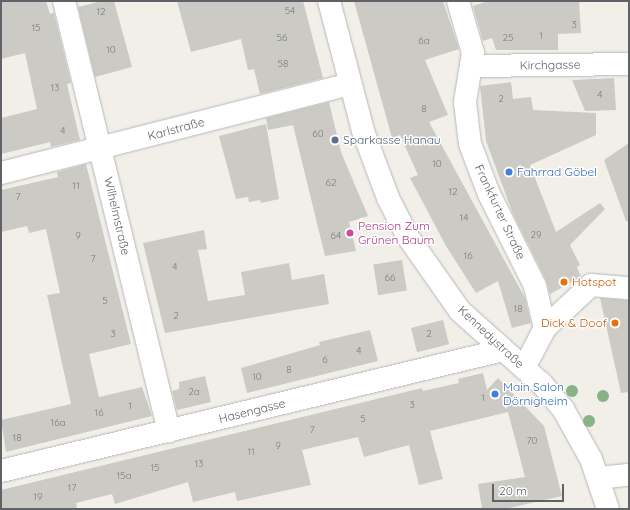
<!DOCTYPE html>
<meta charset="utf-8">
<style>
body{margin:0}
#map{position:relative;width:630px;height:510px;overflow:hidden;background:#f1efe8;font-family:Quicksand,sans-serif}
div>[style]{position:absolute}
.building>*{inset:0;background:#cccac5;transform-origin:0 0}
.roads{filter:drop-shadow(0 0 1px #b5b8bc) drop-shadow(0 0 1px #b5b8bc)}
.minor>*{height:22px;margin:-11px;padding:0 11px;transform-origin:11px;border-radius:11px;background:#fff}
.secondary>*{height:22px;margin:-11px;padding:0 11px;transform-origin:11px;border-radius:11px;background:#fff}
.trees>*{width:12px;height:12px;margin:-6px;border-radius:50%;background:#89b387}
.dots>*{width:11px;height:11px;translate:-50% -50%;box-sizing:border-box;border:2px solid #fff;border-radius:50%}
span{translate:-50% -50%;white-space:nowrap;text-align:center;line-height:1.15;-webkit-text-stroke:3px #fff;paint-order:stroke}
.number-label{font-size:10px;color:#7a7d7f}
.number-label span{-webkit-text-stroke-width:0}
.street-label{font-size:12px;color:#5f6368}
.service-label{font-size:12px;color:#4e5e75}
.left{translate:0 -50%;text-align:left}
.shop-label{font-size:12px;color:#366cbe}
.hotel-label{font-size:12px;color:#b23c85}
.food-label{font-size:12px;color:#c56008}
.right{translate:-100% -50%;text-align:right}
.frame{position:absolute;inset:0;border:2px solid #5f6368;pointer-events:none}
.scale{position:absolute;left:492px;top:484px;width:72px;height:18px;box-sizing:border-box;border:2px solid #5f6368;border-top:0;padding-left:5px;font-size:12px;line-height:14px;white-space:nowrap;color:#5f6368;-webkit-text-stroke:3px #fff;paint-order:stroke}
</style>
<div id="map">
<div class="building">
<i style="clip-path:polygon(1px 1px,46px 1px,50px 14px,54px 13px,71px 83px,67px 84px,80px 140px,51px 147px,50px 142px,1px 154px,1px 118px,37px 109px,25px 53px,1px 59px)"></i>
<i style="clip-path:polygon(102px 1px,114px 1px,132px 67px,95px 77px,78px 7px)"></i>
<i style="clip-path:polygon(177px 1px,303px 1px,323px 78px,260px 94px,254px 69px,248px 70px,241px 39px,191px 52px)"></i>
<i style="clip-path:polygon(354px 1px,443px 1px,459px 49px,425px 60px,448px 115px,429px 122px,525px 298px,531px 323px,512px 328px,498px 281px,476px 293px,446px 246px,410px 178px,418px 175px,400px 135px,392px 138px)"></i>
<i style="clip-path:polygon(488px 1px,579px 1px,581px 33px,558px 34px,558px 50px,496px 50px,492px 38px,483px 41px,473px 6px)"></i>
<i style="clip-path:polygon(614px 78px,616px 110px,585px 111px,572px 80px)"></i>
<i style="clip-path:polygon(511px 82px,513px 99px,531px 97px,533px 110px,596px 113px,596px 135px,530px 165px,556px 232px,600px 203px,605px 209px,570px 245px,580px 265px,577px 267px,581px 277px,550px 294px,546px 280px,513px 214px,486px 141px,480px 86px)"></i>
<i style="clip-path:polygon(329px 102px,341px 152px,368px 216px,349px 222px,356px 251px,325px 256px,293px 125px,268px 130px,266px 118px)"></i>
<i style="clip-path:polygon(266px 124px,279px 199px,261px 203px,260px 200px,249px 202px,248px 197px,236px 199px,219px 136px)"></i>
<i style="clip-path:polygon(629px 143px,629px 221px,626px 221px,604px 160px)"></i>
<i style="clip-path:polygon(86px 164px,131px 344px,89px 354px,99px 397px,142px 387px,152px 416px,6px 452px,1px 420px,71px 404px,47px 295px,60px 293px,46px 229px,29px 233px,27px 226px,1px 232px,1px 190px,58px 177px,57px 172px)"></i>
<i style="clip-path:polygon(204px 230px,207px 249px,198px 250px,208px 301px,245px 295px,241px 272px,289px 263px,292px 280px,324px 274px,329px 304px,165px 333px,143px 243px)"></i>
<i style="left:402px;top:260px;width:31px;height:29px;rotate:81deg"></i>
<i style="clip-path:polygon(600px 298px,629px 300px,629px 392px,621px 393px)"></i>
<i style="left:443px;top:320px;width:25px;height:33px;rotate:76deg"></i>
<i style="clip-path:polygon(370px 330px,378px 361px,247px 393px,241px 368px,320px 345px,319px 342px)"></i>
<i style="clip-path:polygon(483px 373px,487px 390px,498px 378px,544px 426px,562px 496px,505px 509px,482px 509px,478px 484px,525px 477px,508px 412px,430px 431px,443px 479px,419px 485px,409px 445px,364px 457px,358px 437px,302px 450px,311px 485px,237px 501px,235px 492px,193px 502px,188px 482px,115px 504px,112px 494px,76px 503px,77px 509px,1px 509px,1px 490px,422px 388px,423px 391px,459px 383px,458px 379px)"></i>
<i style="clip-path:polygon(205px 376px,211px 402px,177px 410px,172px 391px,179px 389px,179px 382px)"></i>
</div>
<div class="roads">
<div class="minor">
<i style="left:64px;top:1px;width:443px;rotate:76.3deg"></i>
<i style="left:458px;top:1px;width:54px;rotate:73.9deg"></i>
<i style="left:473px;top:53px;width:50px;rotate:99.3deg"></i>
<i style="left:465px;top:102px;width:42px;rotate:83.2deg"></i>
<i style="left:470px;top:144px;width:53px;rotate:69.2deg"></i>
<i style="left:489px;top:194px;width:103px;rotate:63.4deg"></i>
<i style="left:535px;top:286px;width:43px;rotate:76.6deg"></i>
<i style="left:471px;top:66px;width:158px;rotate:-0.7deg"></i>
<i style="left:1px;top:173px;width:360px;rotate:-14.3deg"></i>
<i style="left:524px;top:368px;width:45px;rotate:-62.3deg"></i>
<i style="left:545px;top:328px;width:63px;rotate:-43.1deg"></i>
<i style="left:591px;top:285px;width:38px;rotate:5deg"></i>
<i style="left:1px;top:471px;width:516px;rotate:-13.55deg"></i>
<i style="left:598px;top:478px;width:31px;rotate:-6deg"></i>
</div>
<div class="secondary">
<i style="left:329px;top:1px;width:134px;rotate:75.3deg"></i>
<i style="left:363px;top:131px;width:72px;rotate:69.5deg"></i>
<i style="left:388px;top:198px;width:44px;rotate:62.9deg"></i>
<i style="left:408px;top:237px;width:90px;rotate:54.9deg"></i>
<i style="left:460px;top:311px;width:110px;rotate:41.7deg"></i>
<i style="left:542px;top:384px;width:33px;rotate:50deg"></i>
<i style="left:563px;top:409px;width:57px;rotate:60.8deg"></i>
<i style="left:591px;top:459px;width:53px;rotate:71.2deg"></i>
</div>
</div>
<div class="trees">
<i style="left:572px;top:391px"></i>
<i style="left:603px;top:396px"></i>
<i style="left:589px;top:421px"></i>
</div>
<div class="dots">
<i style="left:335px;top:140px;background:#5c6f8a"></i>
<i style="left:509px;top:172px;background:#3f7fe0"></i>
<i style="left:350px;top:233px;background:#d1479c"></i>
<i style="left:564px;top:282px;background:#e8710a"></i>
<i style="left:615px;top:323px;background:#e8710a"></i>
<i style="left:495px;top:394px;background:#3f7fe0"></i>
</div>
<div class="number-label">
<span style="left:290px;top:11px">54</span>
<span style="left:101px;top:12px">12</span>
<span style="left:574px;top:25px">3</span>
<span style="left:36px;top:28px">15</span>
<span style="left:541px;top:36px">1</span>
<span style="left:282px;top:38px">56</span>
<span style="left:508px;top:38px">25</span>
<span style="left:424px;top:41px">6a</span>
<span style="left:111px;top:50px">10</span>
<span style="left:283px;top:64px">58</span>
<span style="left:55px;top:88px">13</span>
<span style="left:600px;top:95px">4</span>
<span style="left:501px;top:99px">2</span>
<span style="left:424px;top:109px">8</span>
<span style="left:63px;top:131px">4</span>
<span style="left:318px;top:134px">60</span>
<span style="left:437px;top:164px">10</span>
<span style="left:331px;top:183px">62</span>
<span style="left:76px;top:186px">11</span>
<span style="left:453px;top:192px">12</span>
<span style="left:18px;top:197px">7</span>
<span style="left:464px;top:218px">14</span>
<span style="left:536px;top:235px">29</span>
<span style="left:78px;top:236px">9</span>
<span style="left:336px;top:236px">64</span>
<span style="left:468px;top:256px">16</span>
<span style="left:93px;top:259px">7</span>
<span style="left:175px;top:267px">4</span>
<span style="left:390px;top:278px">66</span>
<span style="left:105px;top:301px">5</span>
<span style="left:518px;top:309px">18</span>
<span style="left:176px;top:316px">2</span>
<span style="left:113px;top:334px">3</span>
<span style="left:429px;top:334px">2</span>
<span style="left:359px;top:351px">4</span>
<span style="left:325px;top:360px">6</span>
<span style="left:289px;top:370px">8</span>
<span style="left:257px;top:377px">10</span>
<span style="left:194px;top:392px">2a</span>
<span style="left:483px;top:398px">1</span>
<span style="left:412px;top:405px">3</span>
<span style="left:130px;top:406px">1</span>
<span style="left:99px;top:413px">16</span>
<span style="left:363px;top:419px">5</span>
<span style="left:58px;top:423px">16a</span>
<span style="left:312px;top:430px">7</span>
<span style="left:17px;top:438px">18</span>
<span style="left:532px;top:441px">70</span>
<span style="left:278px;top:446px">9</span>
<span style="left:251px;top:452px">11</span>
<span style="left:199px;top:464px">13</span>
<span style="left:155px;top:468px">15</span>
<span style="left:124px;top:476px">15a</span>
<span style="left:72px;top:488px">17</span>
<span style="left:38px;top:497px">19</span>
</div>
<div class="street-label">
<span style="left:550px;top:65px;rotate:-1deg">Kirchgasse</span>
<span style="left:176px;top:129px;rotate:-15deg">Karlstraße</span>
<span style="left:500px;top:212px;rotate:65deg">Frankfurter Straße</span>
<span style="left:117px;top:216px;rotate:77deg">Wilhelmstraße</span>
<span style="left:491px;top:337px;rotate:43deg">Kennedystraße</span>
<span style="left:252px;top:411px;rotate:-14deg">Hasengasse</span>
</div>
<div class="service-label">
<span class="left" style="left:343px;top:140px">Sparkasse Hanau</span>
</div>
<div class="shop-label">
<span class="left" style="left:517px;top:172px">Fahrrad Göbel</span>
<span class="left" style="left:503px;top:394px">Main Salon<br>Dörnigheim</span>
</div>
<div class="hotel-label">
<span class="left" style="left:358px;top:233px">Pension Zum<br>Grünen Baum</span>
</div>
<div class="food-label">
<span class="left" style="left:572px;top:282px">Hotspot</span>
<span class="right" style="left:607px;top:323px">Dick &amp; Doof</span>
</div>
<div class="frame"></div>
<div class="scale">20 m</div>
</div>
